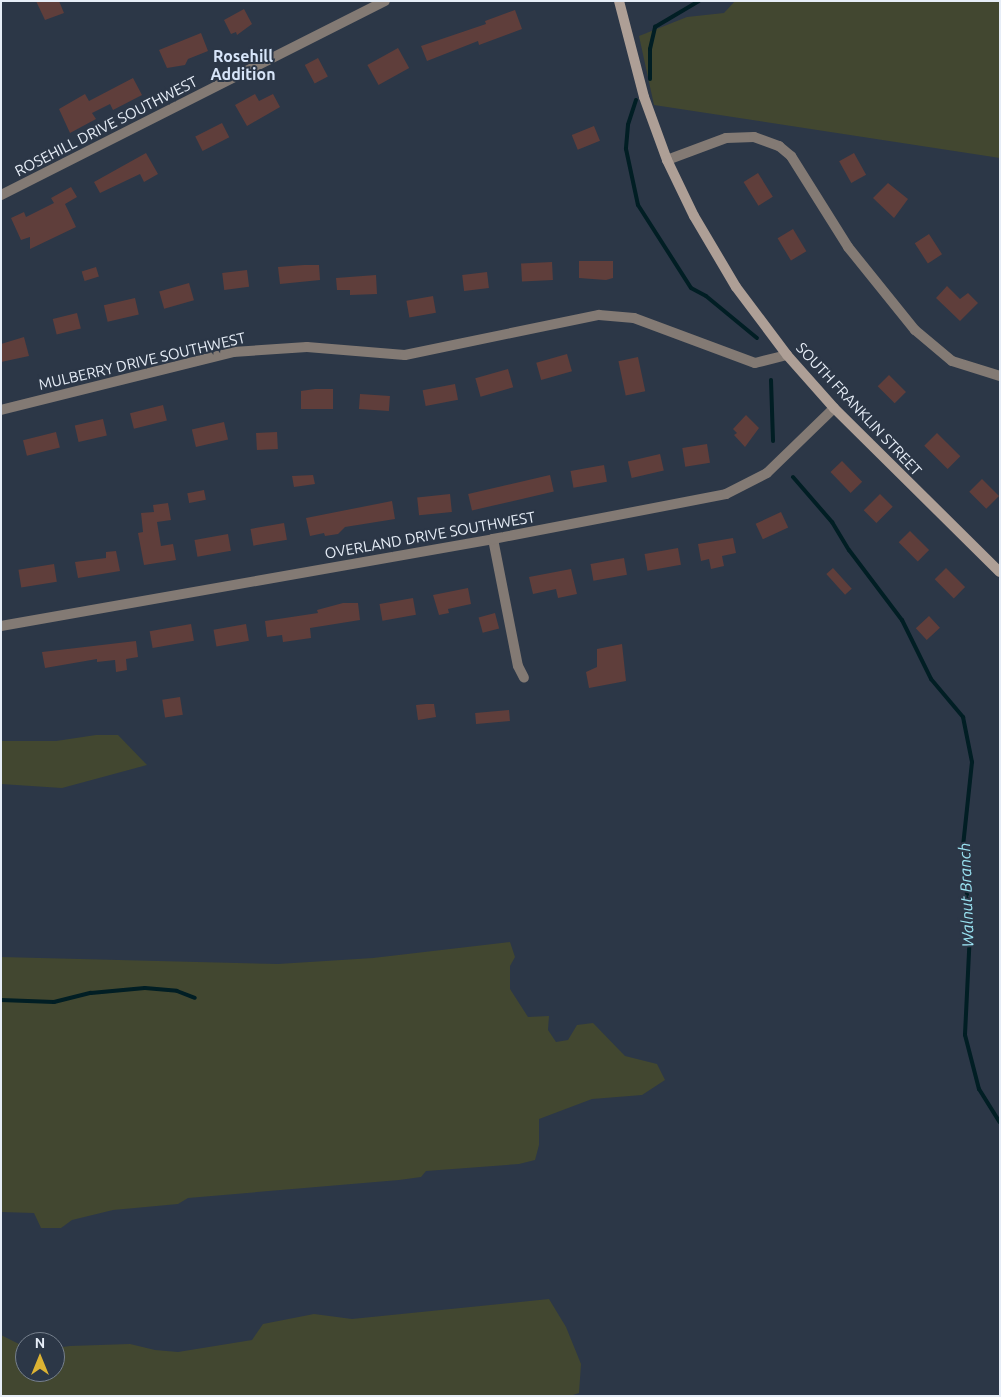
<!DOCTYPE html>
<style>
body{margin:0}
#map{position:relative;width:1001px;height:1397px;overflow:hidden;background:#2c3747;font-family:Ubuntu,sans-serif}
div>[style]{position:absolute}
.green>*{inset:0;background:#424730}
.stream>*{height:4px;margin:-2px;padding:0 2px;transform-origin:2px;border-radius:2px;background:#011e24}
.building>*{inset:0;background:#5f3e3b;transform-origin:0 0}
.minor>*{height:10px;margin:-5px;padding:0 5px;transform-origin:5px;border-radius:5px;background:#837a74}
.secondary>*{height:10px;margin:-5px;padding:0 5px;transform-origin:5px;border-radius:5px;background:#ae9f96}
span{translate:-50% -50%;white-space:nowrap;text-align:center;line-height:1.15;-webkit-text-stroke:4px #2c3747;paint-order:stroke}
.street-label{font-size:15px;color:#e6edf7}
.neighbourhood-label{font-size:16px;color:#d7e5f9;font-weight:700}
.water-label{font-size:16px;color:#9be5f4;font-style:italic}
.frame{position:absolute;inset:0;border:2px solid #e6edf7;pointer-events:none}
.north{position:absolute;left:15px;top:1332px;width:50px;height:50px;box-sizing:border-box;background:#2c3747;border:1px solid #76808d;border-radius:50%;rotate:0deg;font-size:14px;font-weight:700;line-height:20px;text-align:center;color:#e6edf7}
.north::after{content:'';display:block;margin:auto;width:18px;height:22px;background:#dcb233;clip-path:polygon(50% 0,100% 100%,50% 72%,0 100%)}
</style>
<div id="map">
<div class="green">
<i style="clip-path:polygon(735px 1px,1000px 1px,1000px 158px,654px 105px,639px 36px,687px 17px,724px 13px)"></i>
<i style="clip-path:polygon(96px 735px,118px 735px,147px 765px,62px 788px,1px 784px,1px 741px,56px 741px)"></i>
<i style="clip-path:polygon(510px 942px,515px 957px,510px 966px,510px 989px,528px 1017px,549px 1016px,548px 1030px,556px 1042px,568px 1040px,577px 1025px,593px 1023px,625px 1056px,657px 1064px,665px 1080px,642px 1095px,592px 1099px,539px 1119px,539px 1145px,535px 1160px,519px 1164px,426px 1171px,421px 1177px,399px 1180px,188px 1198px,178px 1204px,113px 1210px,72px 1220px,61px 1228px,41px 1228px,34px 1213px,1px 1212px,1px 957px,278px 964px,373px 958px)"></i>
<i style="clip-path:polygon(549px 1299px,566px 1327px,581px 1364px,579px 1393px,570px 1396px,1px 1396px,1px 1335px,25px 1347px,25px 1372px,55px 1372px,55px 1348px,70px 1346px,130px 1344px,155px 1350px,178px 1352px,252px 1340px,263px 1324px,314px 1314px,352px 1319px)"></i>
</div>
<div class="stream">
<i style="left:650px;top:79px;width:30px;rotate:-90deg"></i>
<i style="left:650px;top:49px;width:23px;rotate:-77deg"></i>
<i style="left:655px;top:27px;width:51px;rotate:-30.6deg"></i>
<i style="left:636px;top:100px;width:26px;rotate:108deg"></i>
<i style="left:628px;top:125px;width:24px;rotate:95deg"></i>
<i style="left:626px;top:149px;width:57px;rotate:77.9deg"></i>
<i style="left:638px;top:205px;width:98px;rotate:57.4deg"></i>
<i style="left:691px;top:288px;width:17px;rotate:28deg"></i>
<i style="left:706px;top:296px;width:66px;rotate:39.5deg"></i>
<i style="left:771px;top:380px;width:61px;rotate:88.1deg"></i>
<i style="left:793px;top:477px;width:60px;rotate:49.1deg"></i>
<i style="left:832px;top:522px;width:33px;rotate:59deg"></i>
<i style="left:849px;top:550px;width:88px;rotate:52.9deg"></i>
<i style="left:902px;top:620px;width:66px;rotate:63.8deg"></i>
<i style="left:931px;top:679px;width:50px;rotate:49.9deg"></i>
<i style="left:963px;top:717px;width:46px;rotate:78.7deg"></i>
<i style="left:972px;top:762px;width:84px;rotate:96.1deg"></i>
<i style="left:963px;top:846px;width:86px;rotate:85.3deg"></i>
<i style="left:970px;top:932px;width:103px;rotate:92.8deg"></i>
<i style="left:965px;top:1035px;width:56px;rotate:75.5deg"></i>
<i style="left:979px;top:1089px;width:39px;rotate:58deg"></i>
<i style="left:1px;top:1000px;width:53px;rotate:2.2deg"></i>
<i style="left:54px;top:1002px;width:38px;rotate:-14deg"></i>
<i style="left:91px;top:993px;width:54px;rotate:-5.3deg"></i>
<i style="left:145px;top:988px;width:32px;rotate:5deg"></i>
<i style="left:177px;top:991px;width:19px;rotate:21deg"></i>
</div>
<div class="building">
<i style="clip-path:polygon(36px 1px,59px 1px,64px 13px,45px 20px)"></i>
<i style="clip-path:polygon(244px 9px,252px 24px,237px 35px,236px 32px,231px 34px,224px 20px)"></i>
<i style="clip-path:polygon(515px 10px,522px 29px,479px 45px,478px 41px,427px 61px,421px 46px,486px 24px,485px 21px)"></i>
<i style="clip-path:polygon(201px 33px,208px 51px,188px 59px,185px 65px,167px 68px,159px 50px)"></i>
<i style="left:398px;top:48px;width:23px;height:35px;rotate:61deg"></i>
<i style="left:318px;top:58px;width:21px;height:15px;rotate:62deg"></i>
<i style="clip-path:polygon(133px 78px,142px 95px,113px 110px,110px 104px,92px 113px,96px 119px,70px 133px,59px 109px,85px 94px,89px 101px)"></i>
<i style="clip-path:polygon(255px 94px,259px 101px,273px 94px,280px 107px,247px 126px,235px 105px)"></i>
<i style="left:222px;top:123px;width:16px;height:30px;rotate:63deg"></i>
<i style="left:594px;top:126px;width:16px;height:24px;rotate:68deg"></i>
<i style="clip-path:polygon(146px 153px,158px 174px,144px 182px,140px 174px,100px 193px,94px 182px)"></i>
<i style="left:854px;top:153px;width:25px;height:17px;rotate:61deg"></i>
<i style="left:758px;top:173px;width:28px;height:17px;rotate:58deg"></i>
<i style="clip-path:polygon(888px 183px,908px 199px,894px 218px,873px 198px)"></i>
<i style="clip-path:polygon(71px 187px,77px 197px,65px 204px,76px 227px,30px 249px,30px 237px,21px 240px,11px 218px,24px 212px,26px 217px,54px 203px,51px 198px)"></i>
<i style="left:793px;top:229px;width:26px;height:18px;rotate:59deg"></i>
<i style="left:929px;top:234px;width:24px;height:17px;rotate:57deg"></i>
<i style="clip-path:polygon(579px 261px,613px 261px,613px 278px,606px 280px,579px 278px)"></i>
<i style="left:552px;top:262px;width:18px;height:31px;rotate:87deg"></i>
<i style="clip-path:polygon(304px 265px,319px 265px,320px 280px,280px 284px,278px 267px)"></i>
<i style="left:96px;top:267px;width:10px;height:15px;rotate:73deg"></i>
<i style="left:247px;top:270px;width:17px;height:25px;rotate:83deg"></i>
<i style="left:487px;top:272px;width:16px;height:25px;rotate:83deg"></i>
<i style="clip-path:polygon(376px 275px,377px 294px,350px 295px,350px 290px,337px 290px,336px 278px)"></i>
<i style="left:189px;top:283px;width:18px;height:31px;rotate:74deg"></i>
<i style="clip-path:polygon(947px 286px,960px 299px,968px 293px,978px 303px,960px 321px,936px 298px)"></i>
<i style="left:433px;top:296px;width:17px;height:27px;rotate:80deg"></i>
<i style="left:135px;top:298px;width:17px;height:32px;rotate:77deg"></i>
<i style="left:77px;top:313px;width:16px;height:25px;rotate:76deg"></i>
<i style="clip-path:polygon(24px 337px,29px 356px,1px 362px,1px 344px)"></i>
<i style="left:567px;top:354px;width:18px;height:32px;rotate:74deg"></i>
<i style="left:638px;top:357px;width:35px;height:20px;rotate:78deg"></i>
<i style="left:508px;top:369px;width:19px;height:34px;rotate:74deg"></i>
<i style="left:889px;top:375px;width:24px;height:16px;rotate:45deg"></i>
<i style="left:455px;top:384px;width:16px;height:33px;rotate:79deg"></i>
<i style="clip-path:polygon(315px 389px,333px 389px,333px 409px,301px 409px,301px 391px)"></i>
<i style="left:360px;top:394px;width:30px;height:15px;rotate:4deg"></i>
<i style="left:163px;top:405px;width:16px;height:34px;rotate:76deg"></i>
<i style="clip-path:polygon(746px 415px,759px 428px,745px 447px,734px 435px,737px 433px,733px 429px)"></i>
<i style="left:103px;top:419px;width:17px;height:29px;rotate:77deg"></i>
<i style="left:224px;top:422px;width:18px;height:33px;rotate:77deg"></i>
<i style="left:56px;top:432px;width:16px;height:34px;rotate:76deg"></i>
<i style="left:277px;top:432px;width:17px;height:21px;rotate:87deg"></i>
<i style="left:937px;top:433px;width:33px;height:18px;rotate:45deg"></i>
<i style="left:707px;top:444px;width:19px;height:25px;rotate:81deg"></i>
<i style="left:660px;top:454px;width:17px;height:33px;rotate:77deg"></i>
<i style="left:842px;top:461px;width:29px;height:16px;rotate:46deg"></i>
<i style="left:604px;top:465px;width:17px;height:34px;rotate:80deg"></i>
<i style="clip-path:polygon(313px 475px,315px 484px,294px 487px,292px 476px)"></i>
<i style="left:550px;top:475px;width:17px;height:84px;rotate:77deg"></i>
<i style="left:982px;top:479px;width:24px;height:18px;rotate:45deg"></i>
<i style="left:204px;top:490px;width:10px;height:17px;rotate:79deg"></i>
<i style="left:450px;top:494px;width:18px;height:33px;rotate:84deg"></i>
<i style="left:880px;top:494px;width:18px;height:23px;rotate:45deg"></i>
<i style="clip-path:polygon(392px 501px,395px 519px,345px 527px,338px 534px,325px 536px,324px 533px,310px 536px,306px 518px)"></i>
<i style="clip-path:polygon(168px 503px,171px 520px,157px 522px,161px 546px,173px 544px,176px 560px,144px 565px,138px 533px,143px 532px,141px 513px,154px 512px,153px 505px)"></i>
<i style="left:781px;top:512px;width:17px;height:28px;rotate:65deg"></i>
<i style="left:284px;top:523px;width:17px;height:34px;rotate:80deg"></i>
<i style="left:910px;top:531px;width:27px;height:16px;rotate:45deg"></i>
<i style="left:228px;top:534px;width:17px;height:34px;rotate:80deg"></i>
<i style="clip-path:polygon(733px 538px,736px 553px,722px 556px,724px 566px,711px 569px,709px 559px,701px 561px,698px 544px)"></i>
<i style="left:678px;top:548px;width:17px;height:34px;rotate:80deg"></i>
<i style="clip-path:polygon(116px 551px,120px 571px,78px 578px,75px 562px,106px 558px,106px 552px)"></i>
<i style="left:624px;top:558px;width:17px;height:34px;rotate:80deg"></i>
<i style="left:54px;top:564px;width:18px;height:36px;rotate:81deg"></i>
<i style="left:833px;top:568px;width:28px;height:9px;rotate:48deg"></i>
<i style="left:946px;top:568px;width:27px;height:16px;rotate:45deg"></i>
<i style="clip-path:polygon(571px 569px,577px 594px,558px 598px,556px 589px,533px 594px,529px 577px)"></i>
<i style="clip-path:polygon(468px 588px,471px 604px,448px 609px,449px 613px,439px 615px,433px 595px)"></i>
<i style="left:413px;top:598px;width:17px;height:34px;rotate:80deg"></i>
<i style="clip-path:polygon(343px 603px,358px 603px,360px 620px,310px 628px,311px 638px,283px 642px,282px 635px,267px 637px,265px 621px,318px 613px,317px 610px)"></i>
<i style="left:495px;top:613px;width:16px;height:17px;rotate:75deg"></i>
<i style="left:929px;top:616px;width:16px;height:18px;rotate:47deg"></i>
<i style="left:191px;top:624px;width:17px;height:42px;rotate:80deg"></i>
<i style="left:246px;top:624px;width:17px;height:33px;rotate:80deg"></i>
<i style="clip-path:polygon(136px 641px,138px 657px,126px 659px,127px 670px,116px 672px,115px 660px,97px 662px,97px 659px,45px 668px,42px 652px)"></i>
<i style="clip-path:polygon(622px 644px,626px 681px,589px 688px,586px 672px,597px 667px,597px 649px)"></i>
<i style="left:180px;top:697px;width:18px;height:18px;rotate:81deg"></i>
<i style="clip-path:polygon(426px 704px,434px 704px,436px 717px,418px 720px,416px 705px)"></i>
<i style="left:509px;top:710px;width:11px;height:34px;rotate:85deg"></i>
</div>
<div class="minor">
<i style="left:667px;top:160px;width:63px;rotate:-20.4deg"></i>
<i style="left:726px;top:138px;width:28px;rotate:-2deg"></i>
<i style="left:754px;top:137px;width:27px;rotate:20deg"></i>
<i style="left:779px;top:146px;width:16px;rotate:40deg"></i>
<i style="left:791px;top:156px;width:107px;rotate:57.9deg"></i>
<i style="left:848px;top:247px;width:107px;rotate:51.1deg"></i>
<i style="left:915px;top:330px;width:48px;rotate:40deg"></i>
<i style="left:952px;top:361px;width:50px;rotate:17.4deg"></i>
<i style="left:1px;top:195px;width:430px;rotate:-26.8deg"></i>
<i style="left:1px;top:410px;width:239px;rotate:-14deg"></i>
<i style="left:233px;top:352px;width:74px;rotate:-3.9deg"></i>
<i style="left:307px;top:347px;width:98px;rotate:4.7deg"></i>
<i style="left:405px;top:355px;width:198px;rotate:-11.7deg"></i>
<i style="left:599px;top:315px;width:35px;rotate:5deg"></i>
<i style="left:634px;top:318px;width:129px;rotate:20.4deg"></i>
<i style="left:755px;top:363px;width:33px;rotate:-14deg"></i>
<i style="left:493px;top:539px;width:129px;rotate:78.9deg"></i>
<i style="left:518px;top:666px;width:13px;rotate:63deg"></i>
<i style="left:1px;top:626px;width:500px;rotate:-10deg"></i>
<i style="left:493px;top:539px;width:237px;rotate:-10.9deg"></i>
<i style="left:726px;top:494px;width:46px;rotate:-27.1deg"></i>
<i style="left:767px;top:473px;width:93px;rotate:-44.1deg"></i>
</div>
<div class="secondary">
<i style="left:619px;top:1px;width:99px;rotate:75.4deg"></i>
<i style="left:644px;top:97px;width:67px;rotate:69.9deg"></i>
<i style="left:667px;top:160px;width:62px;rotate:64.3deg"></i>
<i style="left:694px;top:216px;width:82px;rotate:59.4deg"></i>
<i style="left:736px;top:287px;width:85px;rotate:53.1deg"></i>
<i style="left:787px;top:355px;width:71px;rotate:48.4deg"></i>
<i style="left:834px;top:408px;width:233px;rotate:44.7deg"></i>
</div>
<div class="street-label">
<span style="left:106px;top:126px;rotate:-27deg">ROSEHILL DRIVE SOUTHWEST</span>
<span style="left:142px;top:361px;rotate:-13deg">MULBERRY DRIVE SOUTHWEST</span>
<span style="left:859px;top:409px;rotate:47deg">SOUTH FRANKLIN STREET</span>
<span style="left:430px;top:535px;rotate:-10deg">OVERLAND DRIVE SOUTHWEST</span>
</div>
<div class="neighbourhood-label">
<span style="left:243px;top:65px">Rosehill<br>Addition</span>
</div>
<div class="water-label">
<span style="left:966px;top:895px;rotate:-92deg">Walnut Branch</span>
</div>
<div class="frame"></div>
<div class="north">N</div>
</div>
